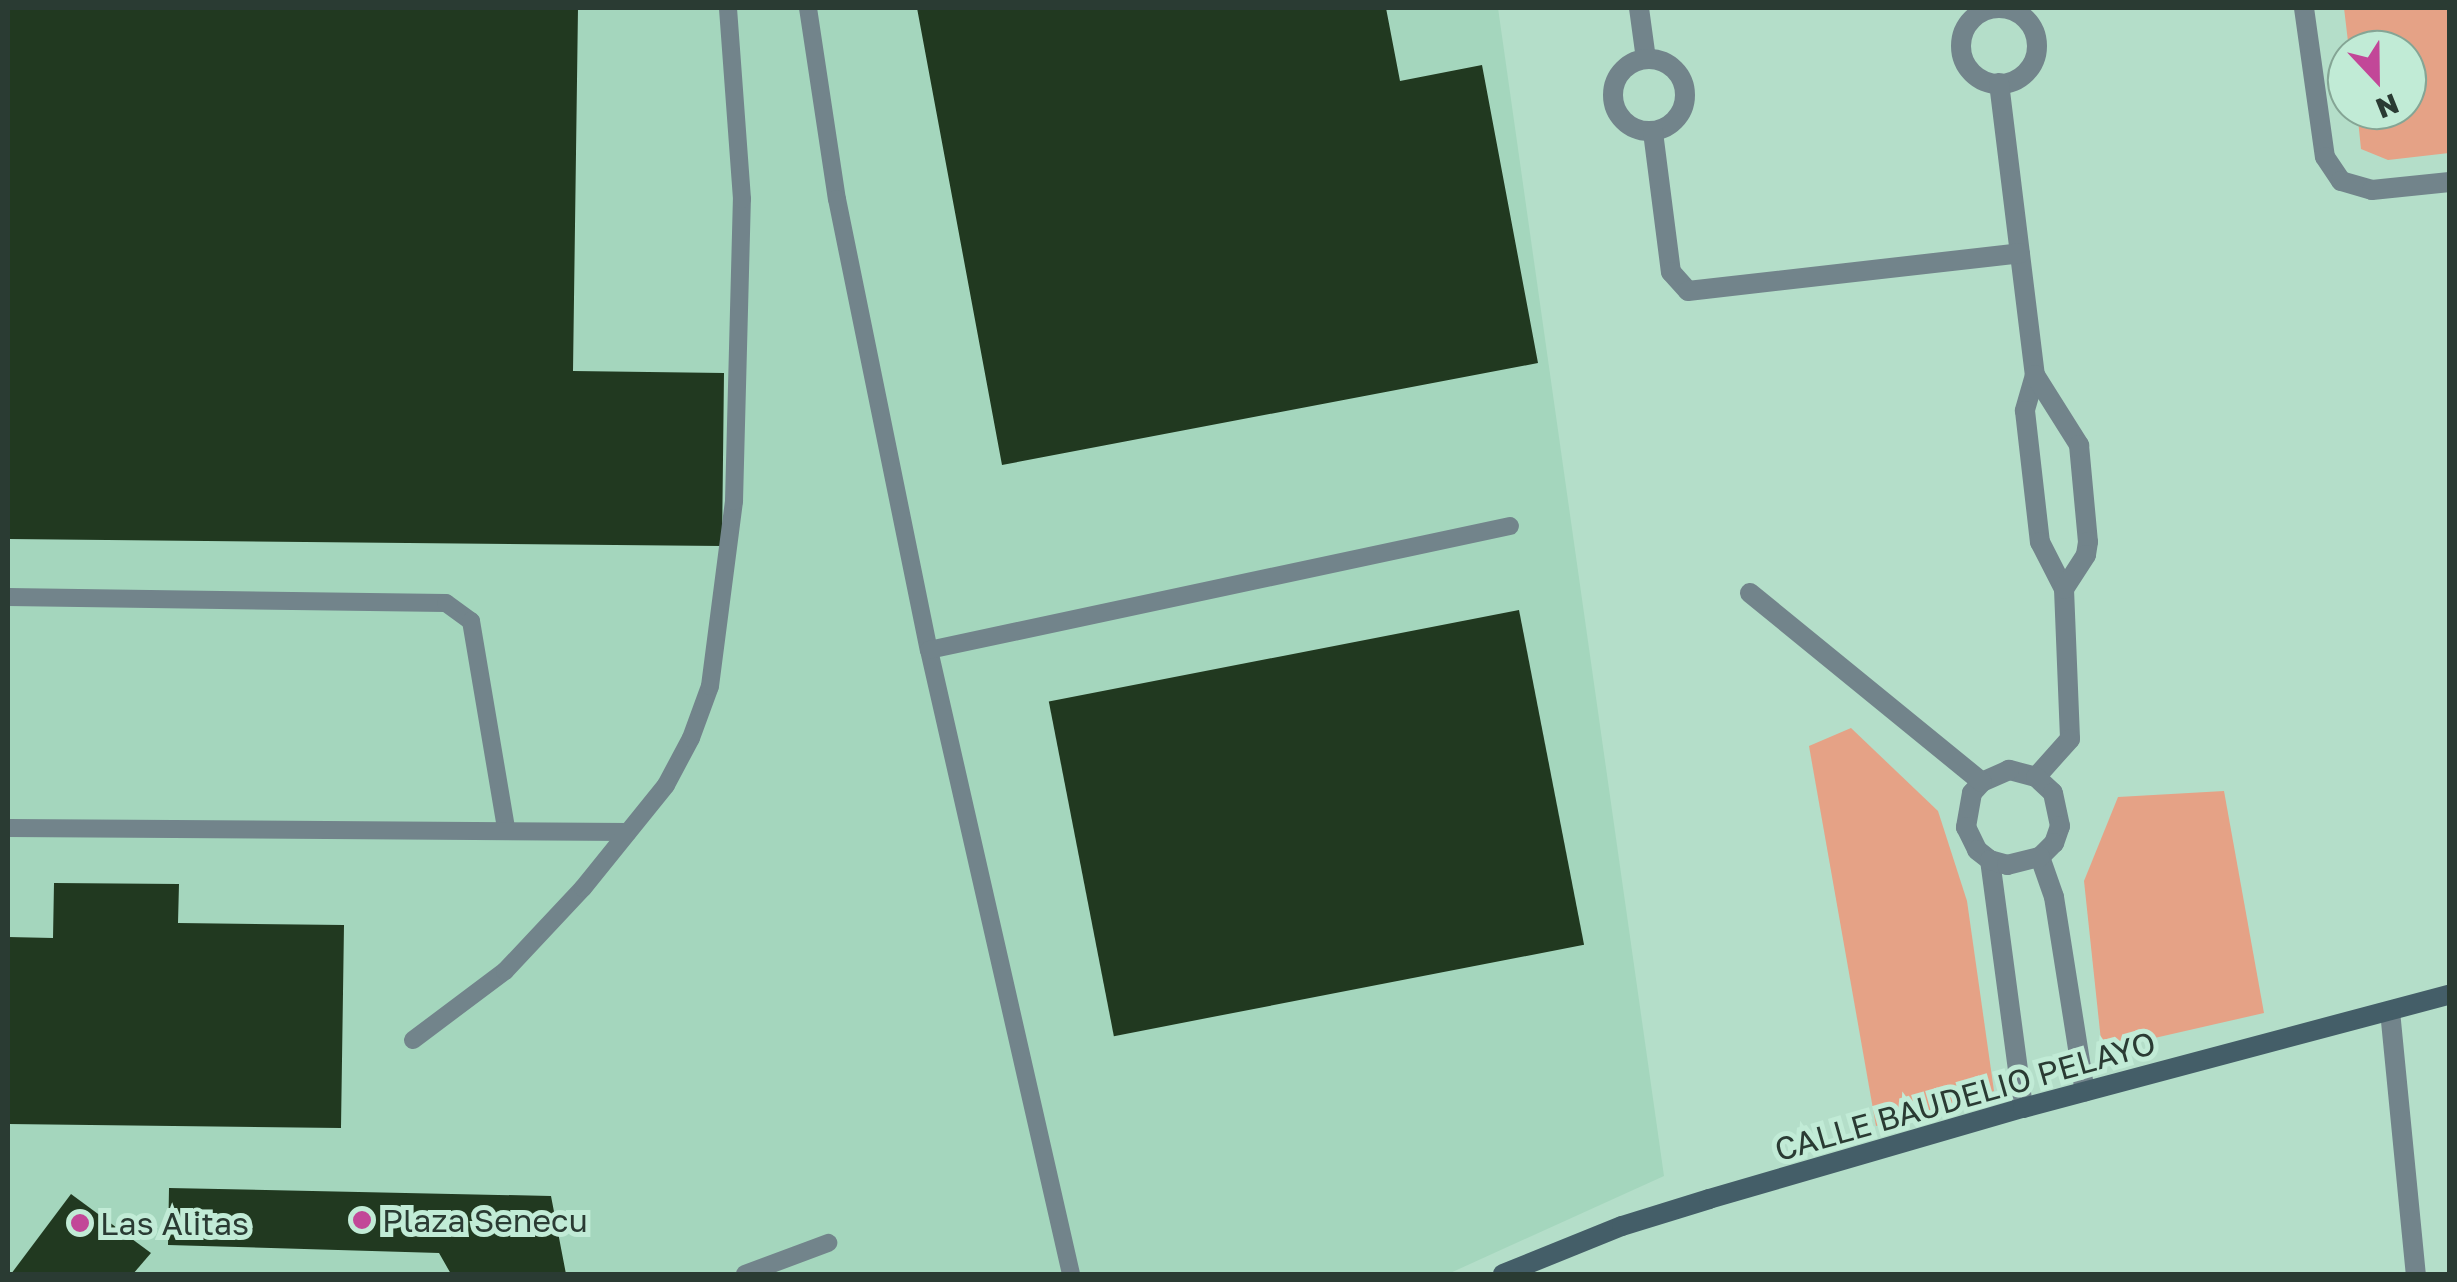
<!DOCTYPE html>
<style>
body{margin:0}
#map{position:relative;width:2457px;height:1282px;overflow:hidden;background:#b4dec9;font-family:"Golos Text",sans-serif}
div>[style]{position:absolute}
.built>*{inset:0;background:#a4d6bd}
.green>*{inset:0;background:#e5a286}
.building>*{inset:0;background:#213920;transform-origin:0 0}
.lane>*{height:18px;margin:-9px;padding:0 9px;transform-origin:9px;border-radius:9px;background:#72848b}
.street>*{height:20px;margin:-10px;padding:0 10px;transform-origin:10px;border-radius:10px;background:#72848b}
.street>.ring{margin:-10px;padding:0;box-sizing:content-box;background:none;border:20px solid #72848b;border-radius:50%}
.secondary>*{height:20px;margin:-10px;padding:0 10px;transform-origin:10px;border-radius:10px;background:#445e68}
.dots>*{width:28px;height:28px;translate:-50% -50%;box-sizing:border-box;border:5px solid #c1ebd6;border-radius:50%}
span{translate:-50% -50%;white-space:nowrap;text-align:center;line-height:1.15;-webkit-text-stroke:10px #c1ebd6;paint-order:stroke}
.street-label{font-size:32px;color:#2a3b33}
.poi-label{font-size:32px;color:#2a3b33}
.left{translate:0 -50%;text-align:left}
.frame{position:absolute;inset:0;border:10px solid #2a3b33;pointer-events:none}
.north{position:absolute;left:2327px;top:30px;width:100px;height:100px;box-sizing:border-box;background:#c1ebd6;border:2px solid #85a595;border-radius:50%;rotate:158deg;font-size:28px;font-weight:700;line-height:40px;text-align:center;color:#2a3b33}
.north::after{content:'';display:block;margin:auto;width:35px;height:45px;background:#c24798;clip-path:polygon(50% 0,100% 100%,50% 72%,0 100%)}
</style>
<div id="map">
<div class="built">
<i style="clip-path:polygon(8px 8px,1498px 8px,1664px 1176px,1448px 1274px,8px 1274px)"></i>
</div>
<div class="green">
<i style="clip-path:polygon(2344px 8px,2449px 8px,2449px 153px,2388px 160px,2361px 149px,2357px 110px,2407px 110px,2407px 50px,2349px 50px)"></i>
<i style="clip-path:polygon(1851px 728px,1938px 811px,1967px 901px,1994px 1091px,1876px 1126px,1809px 746px)"></i>
<i style="clip-path:polygon(2224px 791px,2264px 1013px,2102px 1050px,2084px 881px,2118px 797px)"></i>
</div>
<div class="building">
<i style="clip-path:polygon(8px 8px,578px 8px,573px 371px,724px 373px,722px 546px,8px 539px)"></i>
<i style="clip-path:polygon(917px 8px,1386px 8px,1400px 81px,1482px 65px,1538px 363px,1002px 465px)"></i>
<i style="left:1519px;top:610px;width:341px;height:479px;rotate:79deg"></i>
<i style="clip-path:polygon(54px 883px,179px 884px,178px 923px,344px 925px,341px 1128px,8px 1124px,8px 937px,53px 938px)"></i>
<i style="clip-path:polygon(169px 1188px,551px 1196px,566px 1274px,451px 1274px,439px 1253px,168px 1245px)"></i>
<i style="clip-path:polygon(71px 1194px,151px 1253px,133px 1274px,11px 1274px)"></i>
</div>
<div class="lane">
<i style="left:808px;top:8px;width:193px;rotate:81.4deg"></i>
<i style="left:837px;top:199px;width:460px;rotate:78.5deg"></i>
<i style="left:929px;top:650px;width:640px;rotate:77.18deg"></i>
<i style="left:8px;top:597px;width:438px;rotate:0.8deg"></i>
<i style="left:446px;top:603px;width:31px;rotate:36deg"></i>
<i style="left:471px;top:621px;width:211px;rotate:80.4deg"></i>
<i style="left:929px;top:650px;width:594px;rotate:-12.05deg"></i>
<i style="left:8px;top:828px;width:620px;rotate:0.37deg"></i>
<i style="left:413px;top:1040px;width:115px;rotate:-36.9deg"></i>
<i style="left:505px;top:971px;width:114px;rotate:-46.8deg"></i>
<i style="left:583px;top:888px;width:132px;rotate:-51.1deg"></i>
<i style="left:666px;top:785px;width:53px;rotate:-62deg"></i>
<i style="left:691px;top:738px;width:55px;rotate:-69.9deg"></i>
<i style="left:710px;top:686px;width:187px;rotate:-82.6deg"></i>
<i style="left:734px;top:501px;width:302px;rotate:-88.5deg"></i>
<i style="left:742px;top:199px;width:192px;rotate:-94.2deg"></i>
<i style="left:745px;top:1274px;width:89px;rotate:-20.5deg"></i>
</div>
<div class="street">
<i style="left:1639px;top:8px;width:51px;rotate:82.2deg"></i>
<i style="left:2304px;top:8px;width:150px;rotate:82deg"></i>
<i style="left:2325px;top:157px;width:29px;rotate:56deg"></i>
<i style="left:2341px;top:181px;width:32px;rotate:16deg"></i>
<i style="left:2372px;top:190px;width:78px;rotate:-5.9deg"></i>
<i class="ring" style="left:1961px;top:8px;width:56px;height:56px"></i>
<i class="ring" style="left:1613px;top:59px;width:52px;height:52px"></i>
<i style="left:1999px;top:83px;width:294px;rotate:83deg"></i>
<i style="left:2035px;top:375px;width:37px;rotate:106deg"></i>
<i style="left:2025px;top:411px;width:132px;rotate:83.5deg"></i>
<i style="left:2040px;top:542px;width:53px;rotate:62.9deg"></i>
<i style="left:2064px;top:589px;width:150px;rotate:87.7deg"></i>
<i style="left:2070px;top:739px;width:51px;rotate:131.8deg"></i>
<i style="left:2036px;top:777px;width:28px;rotate:-165deg"></i>
<i style="left:2009px;top:770px;width:30px;rotate:156deg"></i>
<i style="left:1982px;top:782px;width:15px;rotate:132deg"></i>
<i style="left:1972px;top:793px;width:35px;rotate:100deg"></i>
<i style="left:1966px;top:827px;width:25px;rotate:64deg"></i>
<i style="left:1977px;top:850px;width:16px;rotate:38deg"></i>
<i style="left:1990px;top:860px;width:250px;rotate:82.4deg"></i>
<i style="left:1653px;top:132px;width:141px;rotate:82.7deg"></i>
<i style="left:1671px;top:272px;width:25px;rotate:48deg"></i>
<i style="left:1688px;top:291px;width:334px;rotate:-6.5deg"></i>
<i style="left:2035px;top:375px;width:83px;rotate:57.8deg"></i>
<i style="left:2079px;top:445px;width:97px;rotate:84.7deg"></i>
<i style="left:2088px;top:542px;width:13px;rotate:99deg"></i>
<i style="left:2086px;top:555px;width:40px;rotate:122.9deg"></i>
<i style="left:1750px;top:593px;width:299px;rotate:39.2deg"></i>
<i style="left:2036px;top:777px;width:23px;rotate:43deg"></i>
<i style="left:2053px;top:793px;width:34px;rotate:78deg"></i>
<i style="left:2060px;top:826px;width:18px;rotate:109deg"></i>
<i style="left:2054px;top:843px;width:20px;rotate:135deg"></i>
<i style="left:2040px;top:857px;width:42px;rotate:70.7deg"></i>
<i style="left:2054px;top:897px;width:197px;rotate:81deg"></i>
<i style="left:1990px;top:860px;width:18px;rotate:16deg"></i>
<i style="left:2007px;top:865px;width:34px;rotate:-14deg"></i>
<i style="left:2390px;top:1011px;width:264px;rotate:84.4deg"></i>
</div>
<div class="secondary">
<i style="left:1503px;top:1274px;width:128px;rotate:-22deg"></i>
<i style="left:1622px;top:1226px;width:91px;rotate:-17.2deg"></i>
<i style="left:1709px;top:1199px;width:327px;rotate:-16.2deg"></i>
<i style="left:2023px;top:1108px;width:442px;rotate:-14.9deg"></i>
</div>
<div class="dots">
<i style="left:362px;top:1220px;background:#c24798"></i>
<i style="left:80px;top:1223px;background:#c24798"></i>
</div>
<div class="street-label">
<span style="left:1965px;top:1096px;rotate:-16deg">CALLE BAUDELIO PELAYO</span>
</div>
<div class="poi-label">
<span class="left" style="left:382px;top:1220px">Plaza Senecu</span>
<span class="left" style="left:100px;top:1223px">Las Alitas</span>
</div>
<div class="frame"></div>
<div class="north">N</div>
</div>
